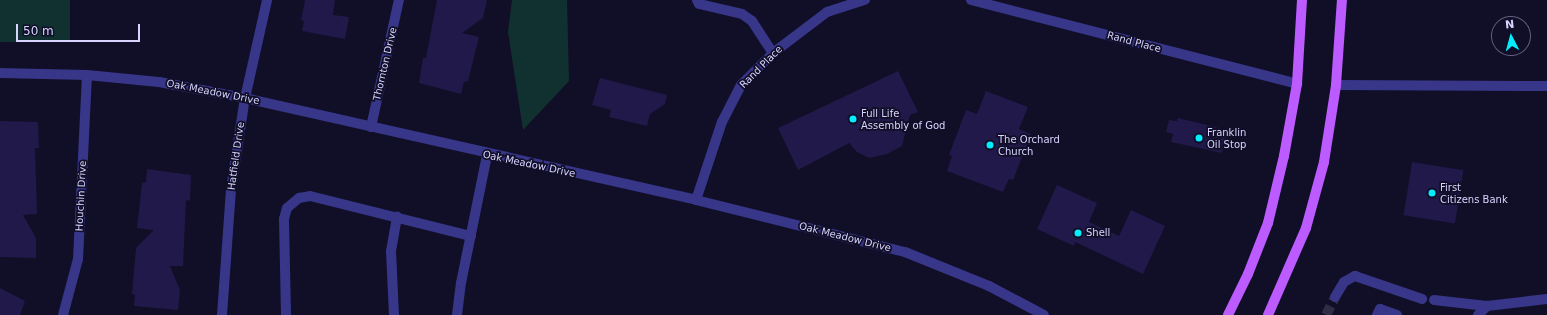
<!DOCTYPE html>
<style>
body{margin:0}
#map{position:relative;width:1547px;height:315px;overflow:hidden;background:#110e27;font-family:"DejaVu Sans",sans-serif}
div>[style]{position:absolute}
.green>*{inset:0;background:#10312f;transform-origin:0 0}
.building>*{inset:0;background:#211949;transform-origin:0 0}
.minor-tunnel>*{height:10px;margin-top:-5px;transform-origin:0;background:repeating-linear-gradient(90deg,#2f2c47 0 10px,transparent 0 15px)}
.minor>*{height:10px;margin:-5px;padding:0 5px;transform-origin:5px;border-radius:5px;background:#373689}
.major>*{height:10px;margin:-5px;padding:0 5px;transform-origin:5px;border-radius:5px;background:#bc5bff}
.dots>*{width:11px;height:11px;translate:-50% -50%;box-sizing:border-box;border:2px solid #110e27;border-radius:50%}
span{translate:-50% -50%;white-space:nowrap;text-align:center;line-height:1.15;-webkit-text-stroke:3.5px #110e27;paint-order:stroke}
.street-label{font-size:10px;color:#d7d4ff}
.poi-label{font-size:10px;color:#d7d4ff}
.left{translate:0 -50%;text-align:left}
.north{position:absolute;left:1491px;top:16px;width:40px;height:40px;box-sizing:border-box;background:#110e27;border:1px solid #605d7d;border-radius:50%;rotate:354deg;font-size:11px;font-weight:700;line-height:16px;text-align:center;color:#d7d4ff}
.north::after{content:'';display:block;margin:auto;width:14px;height:18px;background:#0ef;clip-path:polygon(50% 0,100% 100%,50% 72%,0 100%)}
.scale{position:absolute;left:16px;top:24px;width:124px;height:18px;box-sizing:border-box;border:2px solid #d7d4ff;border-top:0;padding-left:5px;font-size:12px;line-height:14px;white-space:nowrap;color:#d7d4ff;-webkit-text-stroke:3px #110e27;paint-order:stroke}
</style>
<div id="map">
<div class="green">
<i style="left:0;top:0;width:70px;height:42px"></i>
<i style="clip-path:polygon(512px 0,567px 0,569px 81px,523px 130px,508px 32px)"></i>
</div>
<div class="building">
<i style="clip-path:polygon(305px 0,335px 0,333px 15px,349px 17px,345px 39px,302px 31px,304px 21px,301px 20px)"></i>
<i style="clip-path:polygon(437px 0,487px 0,483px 18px,462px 33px,479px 37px,468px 81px,464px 82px,461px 94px,419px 83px,423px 58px,426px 58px)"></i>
<i style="clip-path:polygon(898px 71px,918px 112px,910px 115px,902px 146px,887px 154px,869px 158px,857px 152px,849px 143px,798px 170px,778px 128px)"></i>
<i style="clip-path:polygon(600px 78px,667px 95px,665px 104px,650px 114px,647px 126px,609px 117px,611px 110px,592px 105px)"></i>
<i style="clip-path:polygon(986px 91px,1028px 107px,1019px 129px,1031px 134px,1013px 180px,1009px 179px,1003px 192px,947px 171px,952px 156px,949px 155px,966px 110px,977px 114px)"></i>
<i style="clip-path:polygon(1178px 118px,1228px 130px,1222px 153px,1171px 142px,1173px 134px,1166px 132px,1169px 120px,1177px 121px)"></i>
<i style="clip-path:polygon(0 121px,38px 122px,39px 148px,35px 148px,37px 214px,23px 215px,36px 238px,36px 258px,0 257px)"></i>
<i style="left:1412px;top:162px;width:52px;height:54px;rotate:9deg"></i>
<i style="clip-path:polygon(147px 169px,191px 175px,190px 201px,186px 200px,183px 266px,170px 266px,180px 290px,178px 310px,134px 306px,135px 295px,132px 294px,136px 248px,154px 230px,137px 228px,142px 183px,146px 182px)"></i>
<i style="clip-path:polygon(1057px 185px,1097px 203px,1089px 222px,1119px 236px,1131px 210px,1165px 226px,1143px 274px,1075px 242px,1074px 246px,1037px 229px)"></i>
<i style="clip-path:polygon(0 288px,25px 301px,20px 315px,0 315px)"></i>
</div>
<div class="minor-tunnel">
<i style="left:1326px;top:315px;width:20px;rotate:-63deg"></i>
</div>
<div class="minor">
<i style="left:697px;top:0;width:4px;rotate:63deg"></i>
<i style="left:699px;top:4px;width:44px;rotate:13.1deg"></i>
<i style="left:742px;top:14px;width:12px;rotate:35deg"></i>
<i style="left:752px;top:21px;width:38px;rotate:57deg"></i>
<i style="left:971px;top:0;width:337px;rotate:14.4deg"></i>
<i style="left:0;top:73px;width:87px;rotate:1.3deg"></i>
<i style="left:87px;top:75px;width:72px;rotate:5.6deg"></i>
<i style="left:159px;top:82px;width:87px;rotate:10.5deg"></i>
<i style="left:245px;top:98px;width:462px;rotate:12.7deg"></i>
<i style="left:696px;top:200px;width:215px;rotate:14deg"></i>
<i style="left:905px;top:252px;width:91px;rotate:22deg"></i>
<i style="left:989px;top:286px;width:62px;rotate:27.8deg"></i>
<i style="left:1336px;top:85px;width:211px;rotate:0.3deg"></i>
<i style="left:371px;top:127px;width:130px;rotate:-77.6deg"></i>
<i style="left:696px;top:200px;width:82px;rotate:-71.6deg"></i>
<i style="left:722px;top:122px;width:42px;rotate:-62.8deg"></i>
<i style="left:741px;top:85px;width:45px;rotate:-45deg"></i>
<i style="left:773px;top:53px;width:68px;rotate:-37.2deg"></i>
<i style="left:827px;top:12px;width:40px;rotate:-18deg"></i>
<i style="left:1335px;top:297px;width:17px;rotate:-59deg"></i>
<i style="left:1344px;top:282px;width:13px;rotate:-29deg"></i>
<i style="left:1355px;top:276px;width:71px;rotate:18.9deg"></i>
<i style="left:1434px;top:300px;width:53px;rotate:6.5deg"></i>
<i style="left:1487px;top:306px;width:60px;rotate:-6.7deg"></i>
<i style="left:63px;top:315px;width:58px;rotate:-75deg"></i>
<i style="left:78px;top:259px;width:184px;rotate:-87.2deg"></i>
<i style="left:222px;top:315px;width:126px;rotate:-85.9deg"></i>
<i style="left:231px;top:189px;width:92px;rotate:-81.3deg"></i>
<i style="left:245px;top:98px;width:100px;rotate:-77.3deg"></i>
<i style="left:286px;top:315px;width:96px;rotate:-91.2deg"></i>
<i style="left:284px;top:219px;width:11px;rotate:-75deg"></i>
<i style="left:287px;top:208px;width:16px;rotate:-40deg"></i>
<i style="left:299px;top:198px;width:11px;rotate:-10deg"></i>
<i style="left:310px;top:196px;width:166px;rotate:14deg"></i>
<i style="left:394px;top:315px;width:64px;rotate:-92.7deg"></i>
<i style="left:391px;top:251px;width:35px;rotate:-80deg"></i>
<i style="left:457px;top:315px;width:32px;rotate:-83deg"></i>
<i style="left:461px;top:283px;width:131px;rotate:-78.5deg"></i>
<i style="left:1377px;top:315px;width:7px;rotate:-63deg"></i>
<i style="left:1380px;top:309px;width:18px;rotate:19deg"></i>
<i style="left:1478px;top:315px;width:13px;rotate:-45deg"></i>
</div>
<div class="major">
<i style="left:1228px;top:315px;width:46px;rotate:-64deg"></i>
<i style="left:1248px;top:274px;width:55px;rotate:-68.6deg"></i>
<i style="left:1268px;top:223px;width:69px;rotate:-76.6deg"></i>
<i style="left:1284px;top:156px;width:73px;rotate:-79.8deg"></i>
<i style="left:1297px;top:84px;width:84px;rotate:-86.6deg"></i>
<i style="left:1268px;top:315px;width:95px;rotate:-66.4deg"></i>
<i style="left:1306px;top:228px;width:68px;rotate:-74.7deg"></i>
<i style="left:1324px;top:162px;width:78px;rotate:-81.1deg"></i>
<i style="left:1336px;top:85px;width:85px;rotate:-86deg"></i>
</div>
<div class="dots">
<i style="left:853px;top:119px;background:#0ef"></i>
<i style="left:1199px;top:138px;background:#0ef"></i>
<i style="left:990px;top:145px;background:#0ef"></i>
<i style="left:1432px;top:193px;background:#0ef"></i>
<i style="left:1078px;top:233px;background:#0ef"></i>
</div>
<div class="street-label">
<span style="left:1134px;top:42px;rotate:15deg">Rand Place</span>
<span style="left:385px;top:64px;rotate:-77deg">Thornton Drive</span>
<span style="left:761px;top:67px;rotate:-45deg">Rand Place</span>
<span style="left:213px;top:92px;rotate:11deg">Oak Meadow Drive</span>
<span style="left:236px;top:156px;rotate:-82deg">Hatfield Drive</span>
<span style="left:529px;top:164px;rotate:12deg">Oak Meadow Drive</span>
<span style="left:81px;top:196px;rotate:-87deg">Houchin Drive</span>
<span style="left:845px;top:237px;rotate:14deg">Oak Meadow Drive</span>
</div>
<div class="poi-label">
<span class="left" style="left:861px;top:119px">Full Life<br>Assembly of God</span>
<span class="left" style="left:1207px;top:138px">Franklin<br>Oil Stop</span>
<span class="left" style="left:998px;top:145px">The Orchard<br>Church</span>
<span class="left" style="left:1440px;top:193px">First<br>Citizens Bank</span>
<span class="left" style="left:1086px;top:233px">Shell</span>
</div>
<div class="north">N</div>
<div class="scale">50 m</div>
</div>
